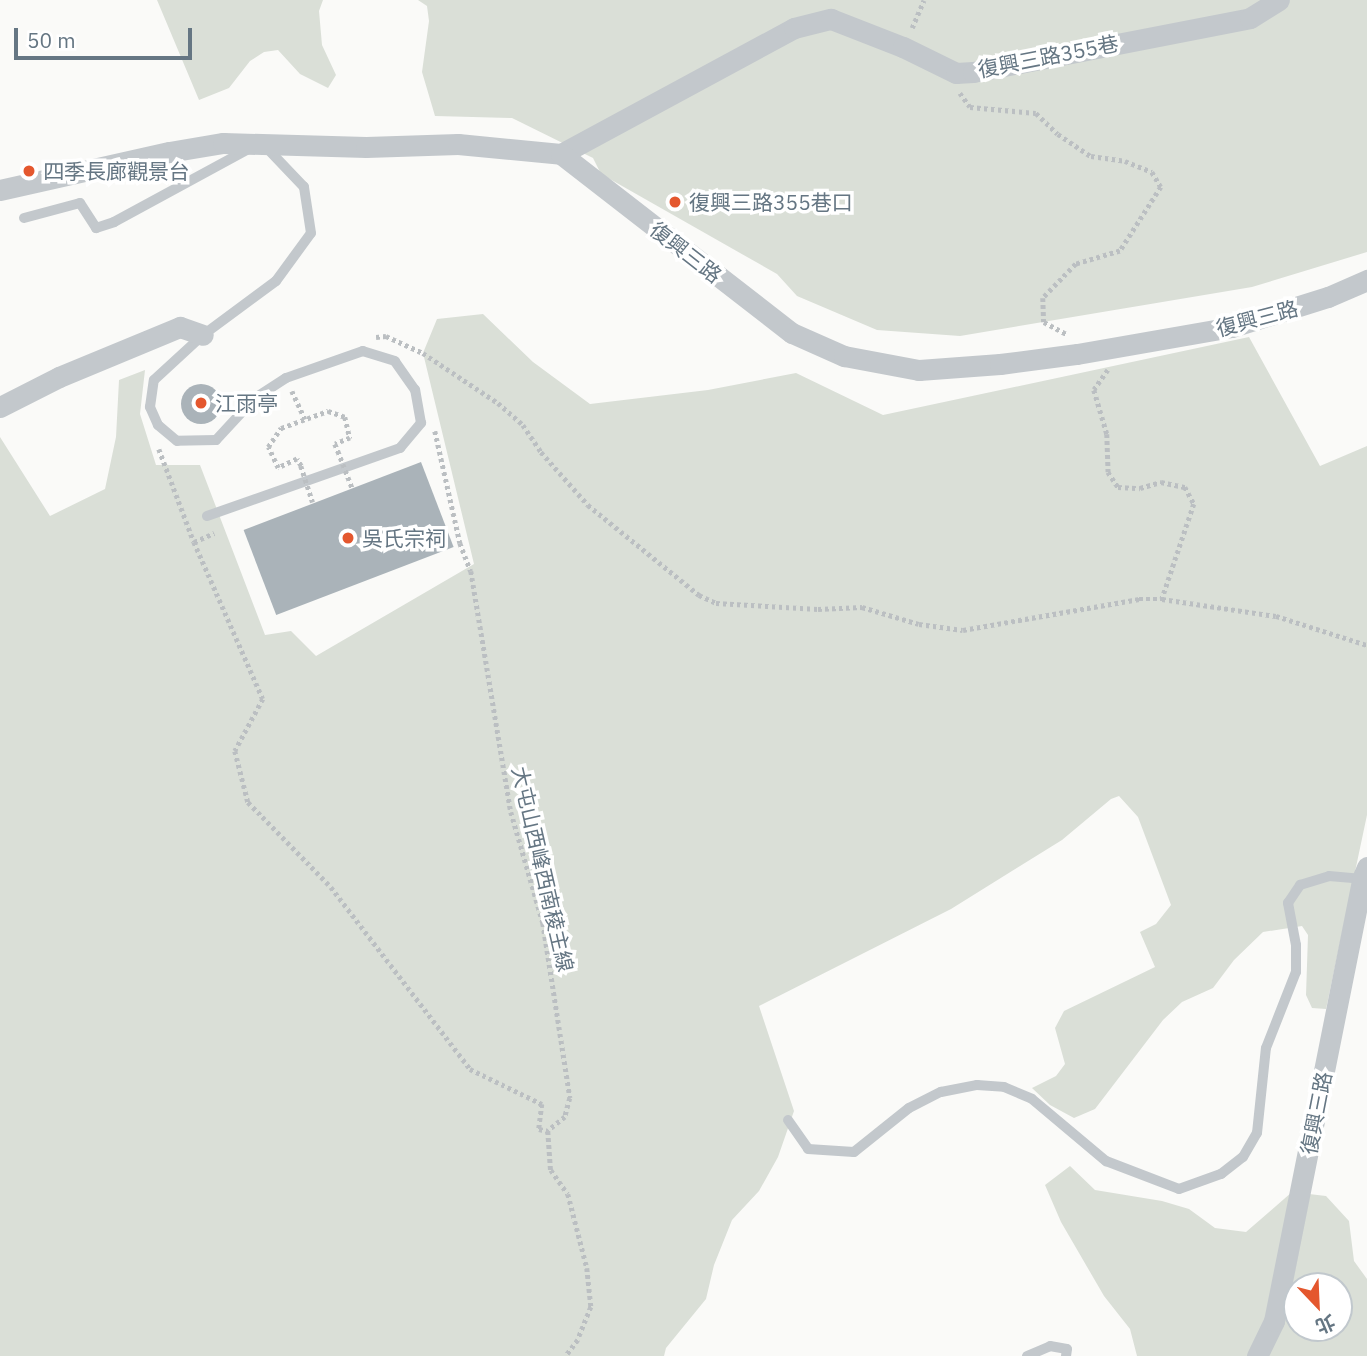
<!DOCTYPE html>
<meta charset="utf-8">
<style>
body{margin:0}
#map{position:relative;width:1367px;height:1356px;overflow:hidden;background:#fafaf8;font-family:"IBM Plex Sans","Noto Sans TC",sans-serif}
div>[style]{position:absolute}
.green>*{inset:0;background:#dadfd7}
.building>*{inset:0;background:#aab3b9;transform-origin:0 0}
.round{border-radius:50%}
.path>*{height:4.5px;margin-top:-2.25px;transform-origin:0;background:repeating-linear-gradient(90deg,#bbbfc2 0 3.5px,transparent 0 7px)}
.lane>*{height:10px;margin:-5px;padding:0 5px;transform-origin:5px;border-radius:5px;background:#c3c8cc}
.street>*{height:21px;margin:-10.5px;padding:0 10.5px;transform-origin:10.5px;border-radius:10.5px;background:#c3c8cc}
.path-bridge>*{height:4.5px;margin-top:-2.25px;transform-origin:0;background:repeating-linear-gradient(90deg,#bbbfc2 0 3.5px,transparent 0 7px)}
.dots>*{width:19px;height:19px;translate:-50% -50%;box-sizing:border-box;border:4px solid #fff;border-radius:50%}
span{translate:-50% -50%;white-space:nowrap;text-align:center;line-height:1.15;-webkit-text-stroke:7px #fff;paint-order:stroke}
.street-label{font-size:21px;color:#657683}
.poi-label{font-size:21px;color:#657683}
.left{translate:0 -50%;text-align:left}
.north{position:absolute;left:1283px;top:1272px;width:70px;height:70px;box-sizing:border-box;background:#fff;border:2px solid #c1c8cd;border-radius:50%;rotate:157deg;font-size:19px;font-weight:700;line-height:28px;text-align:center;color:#657683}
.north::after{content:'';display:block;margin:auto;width:24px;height:32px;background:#e4572e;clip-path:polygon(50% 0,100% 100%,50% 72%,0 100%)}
.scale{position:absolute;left:14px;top:28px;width:178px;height:32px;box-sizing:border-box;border:4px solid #657683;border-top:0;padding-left:9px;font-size:21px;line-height:24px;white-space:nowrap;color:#657683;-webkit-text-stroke:5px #fff;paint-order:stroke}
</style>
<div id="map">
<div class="green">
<i style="clip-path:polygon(157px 0,323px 0,319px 11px,322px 45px,336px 75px,328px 88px,300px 74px,278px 50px,264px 52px,250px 61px,229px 88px,199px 100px)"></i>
<i style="clip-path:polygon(418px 0,1367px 0,1367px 252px,1252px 287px,960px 336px,877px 330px,797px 296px,777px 274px,601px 174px,593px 158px,512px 118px,435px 116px,422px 72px,429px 21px,427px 6px)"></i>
<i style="clip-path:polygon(483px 314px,533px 362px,590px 404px,708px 390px,796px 373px,883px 415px,1249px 337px,1320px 466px,1367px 446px,1367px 815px,1326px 1009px,1312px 1008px,1306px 995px,1308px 935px,1302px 926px,1263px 932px,1234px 960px,1213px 988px,1182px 1002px,1163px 1020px,1095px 1109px,1074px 1118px,1050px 1105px,1032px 1088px,1056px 1076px,1065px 1064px,1055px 1028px,1064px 1011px,1155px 967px,1140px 932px,1156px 924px,1171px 905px,1138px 817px,1119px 796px,1111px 799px,1062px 840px,951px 909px,759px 1006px,794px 1111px,778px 1157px,759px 1191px,732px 1220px,714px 1265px,706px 1299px,666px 1348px,664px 1356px,0 1356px,0 437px,50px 516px,105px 489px,116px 437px,119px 380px,145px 370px,140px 414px,156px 465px,200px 465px,265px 635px,291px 631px,316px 656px,474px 564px,423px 353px,437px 319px)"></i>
<i style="clip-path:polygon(evenodd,1070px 1166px,1095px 1190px,1162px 1201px,1189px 1209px,1215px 1228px,1246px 1232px,1292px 1192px,1326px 1196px,1349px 1221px,1354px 1261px,1367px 1279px,1367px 1356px,1137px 1356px,1130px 1329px,1104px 1296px,1061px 1222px,1045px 1185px,1070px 1166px,1297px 1286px,1339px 1286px,1339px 1328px,1297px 1328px,1297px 1286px)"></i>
</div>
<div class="building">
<i class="round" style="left:181px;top:384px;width:40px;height:40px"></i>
<i style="left:421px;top:462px;width:91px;height:190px;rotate:69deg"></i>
</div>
<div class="path">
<i style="left:912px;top:28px;width:30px;rotate:-67deg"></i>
<i style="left:960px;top:93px;width:17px;rotate:54deg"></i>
<i style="left:970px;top:107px;width:66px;rotate:5.2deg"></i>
<i style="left:1036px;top:113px;width:30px;rotate:44deg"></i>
<i style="left:1058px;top:134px;width:40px;rotate:34deg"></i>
<i style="left:1091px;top:156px;width:34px;rotate:8deg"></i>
<i style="left:1125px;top:161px;width:29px;rotate:22deg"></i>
<i style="left:1152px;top:172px;width:17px;rotate:59deg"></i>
<i style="left:1161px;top:187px;width:76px;rotate:122.6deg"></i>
<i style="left:1120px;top:251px;width:46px;rotate:163.5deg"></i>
<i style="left:1076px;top:264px;width:47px;rotate:134.1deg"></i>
<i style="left:1043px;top:298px;width:24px;rotate:88deg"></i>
<i style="left:1044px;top:322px;width:26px;rotate:28deg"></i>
<i style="left:376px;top:337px;width:10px;rotate:-6deg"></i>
<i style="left:386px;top:336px;width:41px;rotate:24.7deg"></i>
<i style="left:423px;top:353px;width:90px;rotate:33.7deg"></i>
<i style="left:498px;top:403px;width:33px;rotate:41deg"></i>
<i style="left:523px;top:425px;width:32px;rotate:56deg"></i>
<i style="left:541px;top:452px;width:71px;rotate:48.4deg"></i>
<i style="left:588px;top:505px;width:143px;rotate:39deg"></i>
<i style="left:699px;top:595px;width:19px;rotate:25deg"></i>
<i style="left:716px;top:603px;width:102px;rotate:3.4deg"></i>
<i style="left:818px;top:609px;width:44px;rotate:-2.6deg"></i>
<i style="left:862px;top:607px;width:59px;rotate:16.6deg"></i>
<i style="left:919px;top:624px;width:44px;rotate:7.8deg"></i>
<i style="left:963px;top:630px;width:179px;rotate:-10deg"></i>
<i style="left:1139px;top:599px;width:23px"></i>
<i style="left:1162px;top:599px;width:115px;rotate:8.5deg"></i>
<i style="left:1276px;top:616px;width:96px;rotate:17.7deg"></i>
<i style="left:1108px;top:370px;width:24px;rotate:125deg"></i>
<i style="left:1094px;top:390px;width:46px;rotate:73.5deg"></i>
<i style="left:1107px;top:434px;width:38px;rotate:88deg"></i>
<i style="left:1108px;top:472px;width:18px;rotate:56deg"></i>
<i style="left:1118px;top:487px;width:22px;rotate:3deg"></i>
<i style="left:1140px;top:488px;width:22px;rotate:-16deg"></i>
<i style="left:1161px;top:482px;width:25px;rotate:12deg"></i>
<i style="left:1185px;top:487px;width:19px;rotate:62deg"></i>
<i style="left:1194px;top:504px;width:100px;rotate:108.6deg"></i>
<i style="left:292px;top:391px;width:31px;rotate:65deg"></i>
<i style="left:435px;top:431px;width:115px;rotate:77.4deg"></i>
<i style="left:460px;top:543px;width:30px;rotate:69deg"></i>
<i style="left:471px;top:571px;width:244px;rotate:80.6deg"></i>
<i style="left:511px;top:812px;width:116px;rotate:73.9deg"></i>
<i style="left:543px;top:923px;width:177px;rotate:81.2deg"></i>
<i style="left:570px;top:1098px;width:20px;rotate:105deg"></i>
<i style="left:565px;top:1117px;width:22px;rotate:141deg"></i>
<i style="left:548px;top:1131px;width:39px;rotate:86deg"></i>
<i style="left:551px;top:1170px;width:29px;rotate:55deg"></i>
<i style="left:568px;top:1194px;width:76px;rotate:75.6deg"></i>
<i style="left:587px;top:1268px;width:39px;rotate:84deg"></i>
<i style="left:591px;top:1307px;width:35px;rotate:112deg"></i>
<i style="left:578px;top:1340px;width:20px;rotate:127deg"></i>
<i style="left:159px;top:449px;width:99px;rotate:69.4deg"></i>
<i style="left:194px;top:542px;width:171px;rotate:66.3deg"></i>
<i style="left:263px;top:699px;width:59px;rotate:118.3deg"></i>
<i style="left:235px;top:751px;width:53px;rotate:75.7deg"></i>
<i style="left:248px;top:802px;width:119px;rotate:45.7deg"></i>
<i style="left:331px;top:887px;width:229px;rotate:52.6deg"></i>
<i style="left:470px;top:1069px;width:80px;rotate:25.9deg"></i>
<i style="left:542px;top:1104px;width:25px;rotate:97deg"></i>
<i style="left:539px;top:1129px;width:9px;rotate:13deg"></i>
<i style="left:301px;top:466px;width:8px;rotate:-120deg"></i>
<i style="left:297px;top:459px;width:21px;rotate:155deg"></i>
<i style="left:278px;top:468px;width:23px;rotate:-115deg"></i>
<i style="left:268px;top:447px;width:23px;rotate:-56deg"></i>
<i style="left:281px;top:428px;width:50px;rotate:-19.9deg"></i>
<i style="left:328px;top:411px;width:18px;rotate:19deg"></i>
<i style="left:345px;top:417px;width:22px;rotate:77deg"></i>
<i style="left:350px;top:438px;width:16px;rotate:158deg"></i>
<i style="left:335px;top:444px;width:8px;rotate:67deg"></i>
<i style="left:194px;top:542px;width:22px;rotate:-24deg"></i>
</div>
<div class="lane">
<i style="left:24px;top:218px;width:58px;rotate:-15deg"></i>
<i style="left:80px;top:203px;width:30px;rotate:57deg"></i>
<i style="left:96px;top:228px;width:19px;rotate:-18deg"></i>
<i style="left:114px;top:222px;width:157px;rotate:-28.5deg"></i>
<i style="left:207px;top:516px;width:205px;rotate:-19.4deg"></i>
<i style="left:400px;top:448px;width:33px;rotate:-50deg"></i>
<i style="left:421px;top:423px;width:34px;rotate:-100deg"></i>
<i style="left:415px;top:390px;width:35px;rotate:-125deg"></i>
<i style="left:395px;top:361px;width:34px;rotate:-163deg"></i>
<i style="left:363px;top:351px;width:82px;rotate:160.7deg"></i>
<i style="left:286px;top:378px;width:38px;rotate:147deg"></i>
<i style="left:254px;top:399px;width:56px;rotate:132.8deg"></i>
<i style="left:216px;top:440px;width:39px;rotate:179deg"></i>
<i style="left:177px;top:441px;width:25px;rotate:-140deg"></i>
<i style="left:158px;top:425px;width:20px;rotate:-114deg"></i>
<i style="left:150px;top:407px;width:27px;rotate:-82deg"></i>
<i style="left:154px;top:380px;width:67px;rotate:-42.6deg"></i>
<i style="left:203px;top:335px;width:91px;rotate:-36.5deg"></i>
<i style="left:276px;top:281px;width:59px;rotate:-53.9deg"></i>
<i style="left:311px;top:233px;width:47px;rotate:-98.7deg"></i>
<i style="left:304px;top:187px;width:57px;rotate:-133.6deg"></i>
<i style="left:788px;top:1120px;width:35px;rotate:55deg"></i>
<i style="left:808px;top:1149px;width:46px;rotate:3.7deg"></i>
<i style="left:854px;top:1152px;width:70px;rotate:-38.7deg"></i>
<i style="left:909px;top:1108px;width:36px;rotate:-27deg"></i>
<i style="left:941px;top:1092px;width:37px;rotate:-11deg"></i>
<i style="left:977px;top:1085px;width:27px;rotate:4deg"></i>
<i style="left:1004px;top:1087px;width:30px;rotate:23deg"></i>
<i style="left:1032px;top:1099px;width:97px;rotate:40deg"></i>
<i style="left:1106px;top:1161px;width:78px;rotate:21deg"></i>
<i style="left:1179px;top:1189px;width:45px;rotate:-19.7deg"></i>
<i style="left:1221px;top:1174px;width:28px;rotate:-38deg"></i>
<i style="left:1243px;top:1157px;width:28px;rotate:-60deg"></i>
<i style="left:1257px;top:1133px;width:85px;rotate:-84deg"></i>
<i style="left:1266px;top:1048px;width:82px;rotate:-68.5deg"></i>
<i style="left:1296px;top:972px;width:27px;rotate:-90deg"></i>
<i style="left:1296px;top:945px;width:43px;rotate:-100.8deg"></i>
<i style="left:1288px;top:903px;width:22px;rotate:-56deg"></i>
<i style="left:1300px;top:885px;width:30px;rotate:-17deg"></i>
<i style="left:1329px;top:876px;width:33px;rotate:5deg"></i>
<i style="left:1027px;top:1356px;width:25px;rotate:-23deg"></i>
<i style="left:1050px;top:1346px;width:17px;rotate:10deg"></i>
<i style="left:1067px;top:1349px;width:7px;rotate:98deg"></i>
</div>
<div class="street">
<i style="left:561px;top:154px;width:265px;rotate:-28.4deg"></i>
<i style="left:794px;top:28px;width:38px;rotate:-14deg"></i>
<i style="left:831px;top:19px;width:77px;rotate:21.3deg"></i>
<i style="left:903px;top:47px;width:59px;rotate:26.1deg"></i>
<i style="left:956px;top:73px;width:17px;rotate:-3deg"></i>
<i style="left:973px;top:72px;width:282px;rotate:-11deg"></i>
<i style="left:1250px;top:18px;width:34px;rotate:-32deg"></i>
<i style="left:0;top:190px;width:173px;rotate:-12.7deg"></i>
<i style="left:169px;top:152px;width:55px;rotate:-9.5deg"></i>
<i style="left:223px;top:143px;width:143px;rotate:1.6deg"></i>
<i style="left:366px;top:147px;width:92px;rotate:-1.9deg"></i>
<i style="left:458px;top:144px;width:103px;rotate:5.5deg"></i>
<i style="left:561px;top:154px;width:292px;rotate:37.8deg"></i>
<i style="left:792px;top:333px;width:57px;rotate:23.9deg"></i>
<i style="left:844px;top:356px;width:76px;rotate:10.6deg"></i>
<i style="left:919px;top:370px;width:81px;rotate:-4.2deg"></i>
<i style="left:1000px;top:364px;width:78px;rotate:-7.4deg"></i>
<i style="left:1077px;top:354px;width:157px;rotate:-9.9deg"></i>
<i style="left:1232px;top:327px;width:101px;rotate:-17.4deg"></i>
<i style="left:1328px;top:297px;width:43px;rotate:-23.6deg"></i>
<i style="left:0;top:407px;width:66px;rotate:-27deg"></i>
<i style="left:59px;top:377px;width:131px;rotate:-22.5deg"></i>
<i style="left:180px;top:327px;width:24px;rotate:19deg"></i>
<i style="left:1257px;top:1356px;width:39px;rotate:-64deg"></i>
<i style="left:1274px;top:1321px;width:451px;rotate:-78.7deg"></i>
<i style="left:1362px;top:879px;width:13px;rotate:-67deg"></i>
</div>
<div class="path-bridge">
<i style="left:338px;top:451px;width:40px;rotate:69deg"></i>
<i style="left:301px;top:466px;width:38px;rotate:72deg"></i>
</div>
<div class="dots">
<i style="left:29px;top:171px;background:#e4572e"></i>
<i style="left:675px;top:202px;background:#e4572e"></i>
<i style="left:201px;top:403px;background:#e4572e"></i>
<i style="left:348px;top:538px;background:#e4572e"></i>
</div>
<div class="street-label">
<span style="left:1048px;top:56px;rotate:-11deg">復興三路355巷</span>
<span style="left:686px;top:252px;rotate:38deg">復興三路</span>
<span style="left:1257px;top:318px;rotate:-15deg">復興三路</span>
<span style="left:543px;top:869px;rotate:77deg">大屯山西峰西南稜主線</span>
<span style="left:1316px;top:1113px;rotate:-79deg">復興三路</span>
</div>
<div class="poi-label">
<span class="left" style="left:43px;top:171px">四季長廊觀景台</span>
<span class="left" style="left:689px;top:202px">復興三路355巷口</span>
<span class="left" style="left:215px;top:403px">江雨亭</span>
<span class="left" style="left:362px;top:538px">吳氏宗祠</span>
</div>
<div class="north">北</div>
<div class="scale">50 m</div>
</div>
